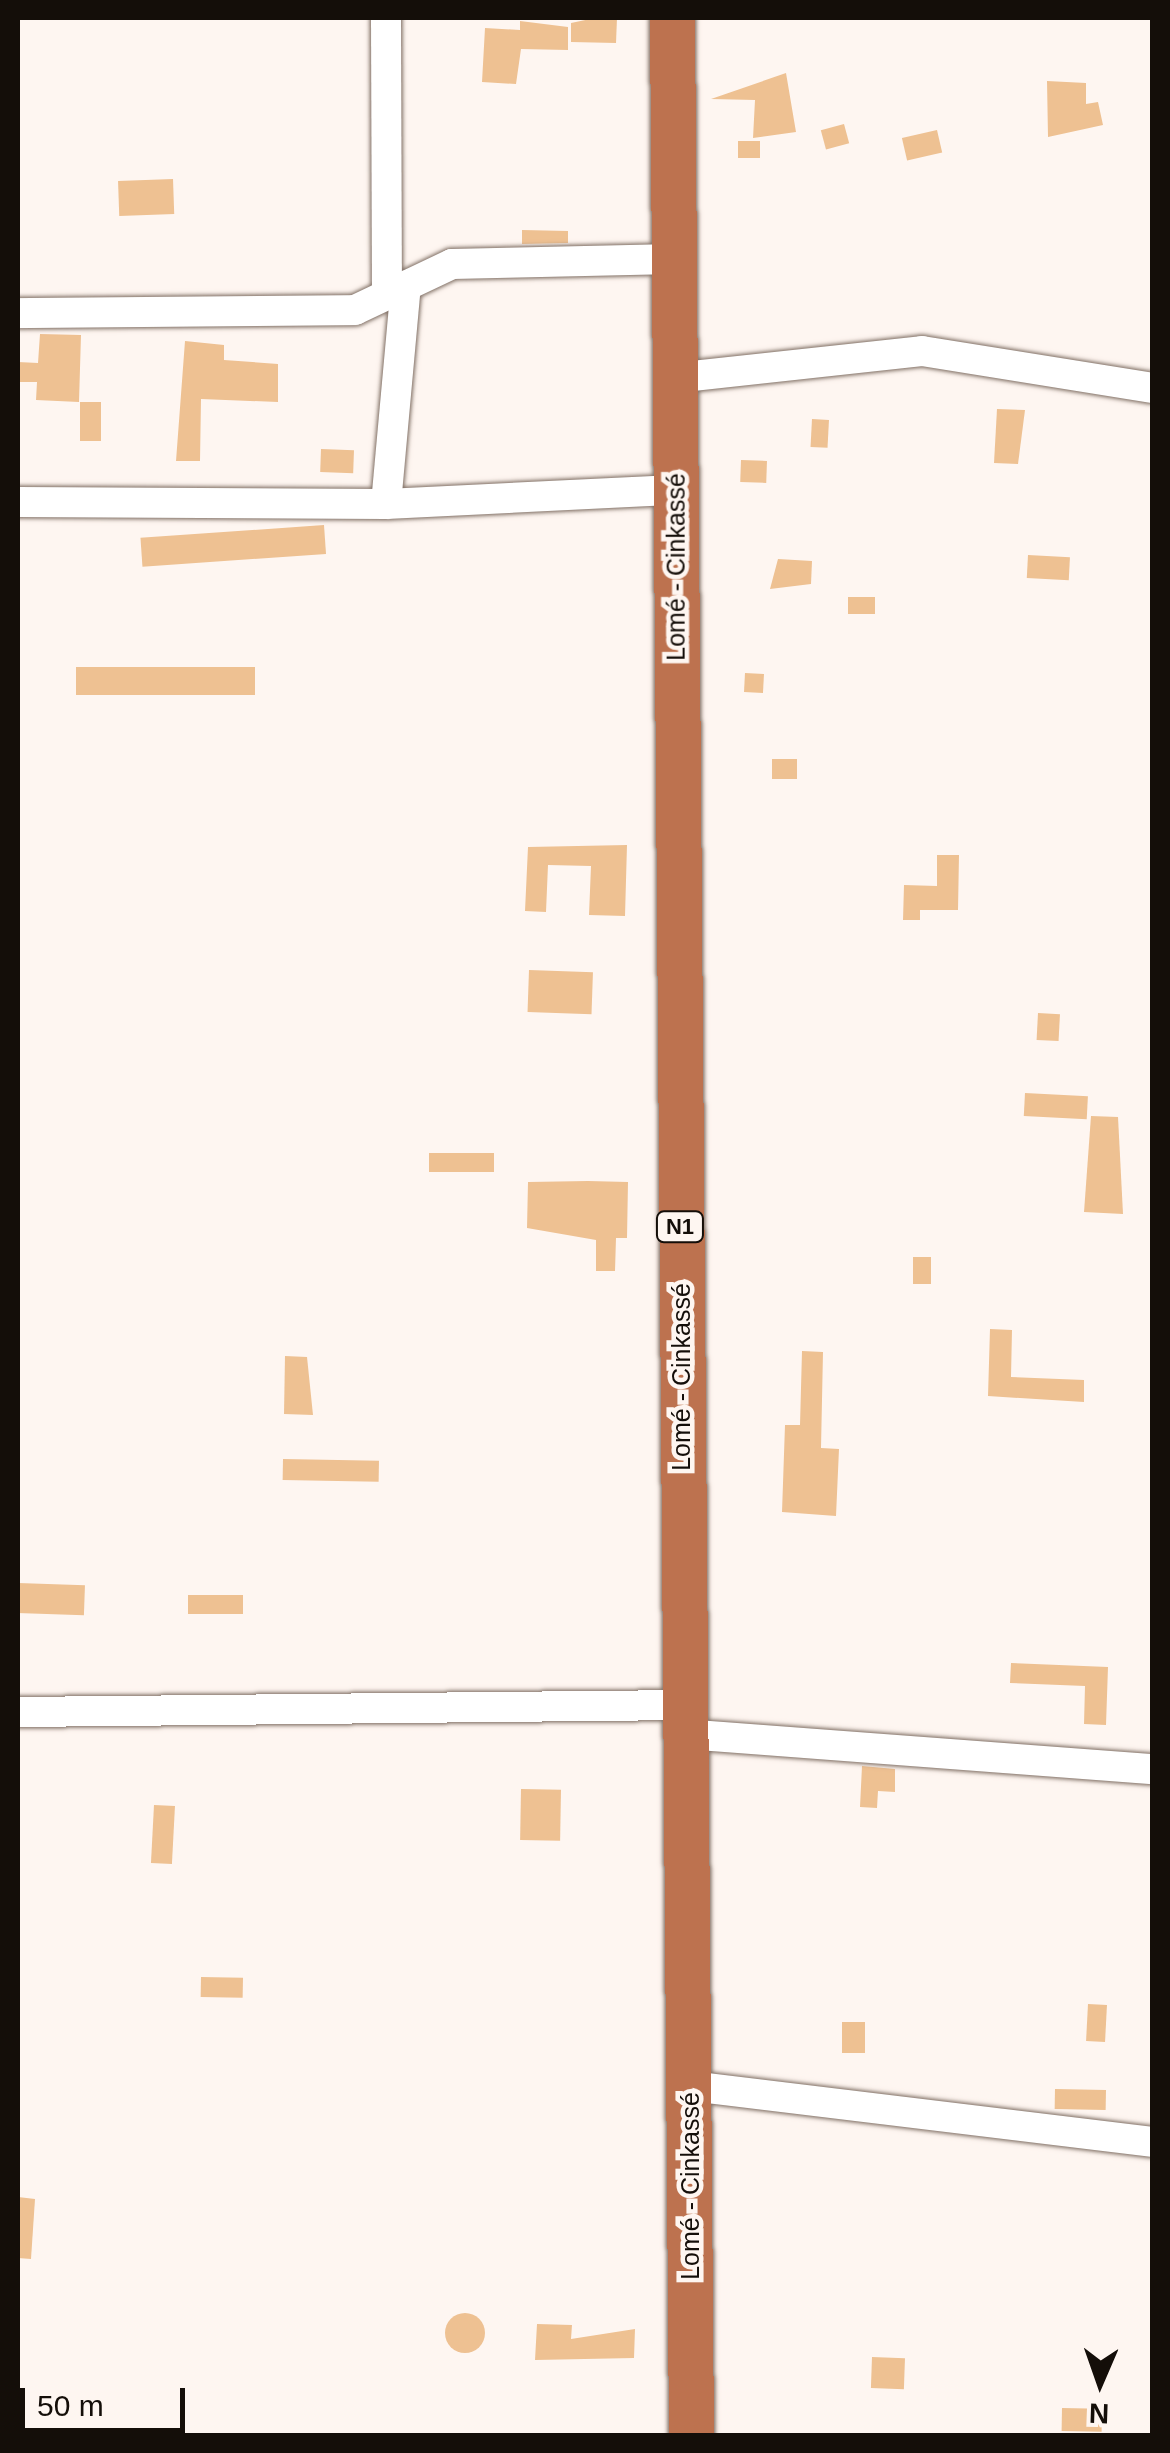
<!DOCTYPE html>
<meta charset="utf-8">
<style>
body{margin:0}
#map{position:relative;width:1170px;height:2453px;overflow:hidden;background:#fef6f1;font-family:Arial,sans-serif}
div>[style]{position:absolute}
.building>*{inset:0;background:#eec192;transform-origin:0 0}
.round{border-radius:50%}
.roads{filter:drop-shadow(0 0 2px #817065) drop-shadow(0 0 2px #817065)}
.minor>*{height:30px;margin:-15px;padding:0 15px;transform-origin:15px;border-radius:15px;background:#fff}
.highway>*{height:45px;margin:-22.5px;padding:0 22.5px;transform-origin:22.5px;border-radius:22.5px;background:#bd724f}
span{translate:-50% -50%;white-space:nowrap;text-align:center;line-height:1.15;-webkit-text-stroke:9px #fef6f1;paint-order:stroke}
.shield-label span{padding:2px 8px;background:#fef6f1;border:2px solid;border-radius:8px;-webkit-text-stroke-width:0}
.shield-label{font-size:22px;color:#140e09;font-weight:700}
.street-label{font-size:25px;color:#140e09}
.frame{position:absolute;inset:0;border:20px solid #140e09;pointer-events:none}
.north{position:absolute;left:1050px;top:2333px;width:100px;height:100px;-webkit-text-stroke:8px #fef6f1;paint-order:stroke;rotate:182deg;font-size:28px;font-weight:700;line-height:40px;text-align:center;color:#140e09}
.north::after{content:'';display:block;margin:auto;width:35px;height:45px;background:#140e09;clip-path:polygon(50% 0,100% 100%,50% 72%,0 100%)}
.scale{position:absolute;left:20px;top:2388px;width:165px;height:45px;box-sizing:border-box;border:5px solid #140e09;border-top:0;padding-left:12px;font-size:30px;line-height:35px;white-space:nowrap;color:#140e09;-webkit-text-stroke:8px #fef6f1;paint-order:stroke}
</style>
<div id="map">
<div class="building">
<i style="clip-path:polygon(595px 18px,617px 18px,616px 43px,571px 42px,571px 23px)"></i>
<i style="clip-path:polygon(520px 21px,568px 27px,568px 50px,521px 49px,516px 84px,482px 82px,485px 28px,520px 30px)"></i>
<i style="clip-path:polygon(786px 73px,796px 132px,753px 138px,755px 100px,711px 99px)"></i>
<i style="clip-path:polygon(1047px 81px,1086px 83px,1086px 104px,1098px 102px,1103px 125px,1048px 137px)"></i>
<i style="left:844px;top:124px;width:20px;height:24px;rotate:75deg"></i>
<i style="left:937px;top:130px;width:23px;height:36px;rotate:77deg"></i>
<i style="left:738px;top:141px;width:22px;height:17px"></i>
<i style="left:173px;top:179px;width:35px;height:55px;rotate:88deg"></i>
<i style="clip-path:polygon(522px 230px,568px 231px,568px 243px,522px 244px)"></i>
<i style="clip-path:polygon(40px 334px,81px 335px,79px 402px,36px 400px,37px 382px,18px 382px,18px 362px,38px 363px)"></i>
<i style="clip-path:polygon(185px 341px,224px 345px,224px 360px,278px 364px,278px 402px,201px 399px,200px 461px,176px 461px)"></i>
<i style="left:80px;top:402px;width:21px;height:39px"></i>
<i style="clip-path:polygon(997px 409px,1025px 410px,1018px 464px,994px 463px)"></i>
<i style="left:812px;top:419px;width:17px;height:28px;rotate:3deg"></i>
<i style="left:321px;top:449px;width:33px;height:23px;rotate:2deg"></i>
<i style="left:741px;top:460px;width:26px;height:22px;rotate:2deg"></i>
<i style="left:324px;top:525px;width:29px;height:184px;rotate:86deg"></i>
<i style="left:1028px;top:555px;width:42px;height:23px;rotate:3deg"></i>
<i style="clip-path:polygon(778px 559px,812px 561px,811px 584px,770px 589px)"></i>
<i style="left:848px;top:597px;width:27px;height:17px"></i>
<i style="left:255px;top:667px;width:28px;height:179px;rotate:90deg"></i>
<i style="left:745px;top:673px;width:19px;height:19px;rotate:3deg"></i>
<i style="left:772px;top:759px;width:25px;height:20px"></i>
<i style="clip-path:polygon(627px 845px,625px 916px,589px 915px,591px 866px,548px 865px,546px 912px,525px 911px,528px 847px)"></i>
<i style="clip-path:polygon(937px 855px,959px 855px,958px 910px,920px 910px,920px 920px,903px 920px,904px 885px,937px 886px)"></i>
<i style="left:529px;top:970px;width:64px;height:42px;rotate:2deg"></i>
<i style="left:1038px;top:1013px;width:22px;height:27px;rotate:3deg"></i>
<i style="left:1025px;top:1093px;width:63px;height:23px;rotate:3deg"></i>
<i style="clip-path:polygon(1091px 1116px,1118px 1117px,1123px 1214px,1084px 1212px)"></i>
<i style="left:429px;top:1153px;width:65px;height:19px"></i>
<i style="clip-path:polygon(588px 1181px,628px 1182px,627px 1238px,616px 1238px,615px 1271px,596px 1271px,596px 1240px,527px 1228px,528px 1182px)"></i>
<i style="left:913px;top:1257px;width:18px;height:27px"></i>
<i style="clip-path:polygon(990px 1329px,1012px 1330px,1011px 1377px,1084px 1380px,1084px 1402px,988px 1396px)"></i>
<i style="clip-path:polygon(802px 1351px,823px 1352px,821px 1448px,839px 1449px,836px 1516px,782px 1512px,785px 1425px,800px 1425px)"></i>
<i style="clip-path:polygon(285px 1356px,307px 1357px,313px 1415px,284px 1414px)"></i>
<i style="left:283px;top:1459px;width:96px;height:21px;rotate:1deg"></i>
<i style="left:18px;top:1583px;width:67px;height:30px;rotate:2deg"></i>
<i style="left:188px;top:1595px;width:55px;height:19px"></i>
<i style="clip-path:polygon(1011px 1663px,1108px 1667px,1106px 1725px,1084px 1724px,1085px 1686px,1010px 1683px)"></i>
<i style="clip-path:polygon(862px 1766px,895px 1769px,895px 1792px,878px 1791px,877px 1808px,860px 1807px)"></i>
<i style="left:521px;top:1789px;width:40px;height:51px;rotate:1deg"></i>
<i style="left:154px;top:1805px;width:21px;height:58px;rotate:3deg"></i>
<i style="left:201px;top:1977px;width:42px;height:20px;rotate:1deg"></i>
<i style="left:1088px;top:2004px;width:19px;height:37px;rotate:3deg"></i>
<i style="left:842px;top:2022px;width:23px;height:31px"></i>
<i style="left:1055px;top:2089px;width:51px;height:20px;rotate:1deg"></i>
<i style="clip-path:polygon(18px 2197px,35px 2199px,31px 2259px,18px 2258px)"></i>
<i class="round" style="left:445px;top:2313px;width:40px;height:40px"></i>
<i style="clip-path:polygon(537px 2324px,572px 2325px,571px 2339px,635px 2329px,634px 2358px,535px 2360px)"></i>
<i style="left:872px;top:2357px;width:33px;height:31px;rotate:2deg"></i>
<i style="left:1062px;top:2408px;width:40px;height:23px;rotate:1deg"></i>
</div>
<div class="roads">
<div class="minor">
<i style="left:386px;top:18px;width:277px;rotate:89.8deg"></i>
<i style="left:18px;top:313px;width:337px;rotate:-0.5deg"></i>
<i style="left:355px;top:310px;width:107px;rotate:-25.4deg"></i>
<i style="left:452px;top:264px;width:222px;rotate:-1.3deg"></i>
<i style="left:674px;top:378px;width:249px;rotate:-6.2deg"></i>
<i style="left:922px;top:351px;width:233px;rotate:9.1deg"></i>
<i style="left:18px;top:502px;width:368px;rotate:0.3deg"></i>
<i style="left:386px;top:504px;width:289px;rotate:-2.8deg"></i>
<i style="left:386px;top:504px;width:219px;rotate:-84.8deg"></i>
<i style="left:18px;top:1712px;width:666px;rotate:-0.6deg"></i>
<i style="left:684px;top:1734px;width:469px;rotate:4.3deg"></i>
<i style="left:690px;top:2086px;width:465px;rotate:6.9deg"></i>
</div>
<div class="highway">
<i style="left:672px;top:18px;width:2418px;rotate:89.55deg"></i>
</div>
</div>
<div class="shield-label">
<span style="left:680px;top:1227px">N1</span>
</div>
<div class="street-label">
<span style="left:676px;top:567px;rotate:-90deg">Lomé - Cinkassé</span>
<span style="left:681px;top:1377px;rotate:-90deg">Lomé - Cinkassé</span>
<span style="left:690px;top:2186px;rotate:-90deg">Lomé - Cinkassé</span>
</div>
<div class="frame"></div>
<div class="north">N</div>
<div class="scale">50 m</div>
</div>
